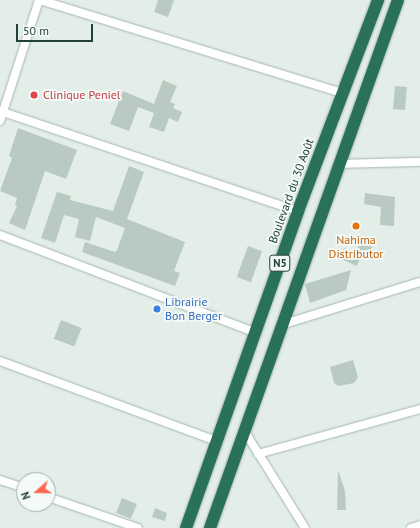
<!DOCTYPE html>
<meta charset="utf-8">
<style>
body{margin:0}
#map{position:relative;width:420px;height:528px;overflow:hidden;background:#e3eee8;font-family:"PT Sans",sans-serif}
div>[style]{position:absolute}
.building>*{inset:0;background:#b8cac1;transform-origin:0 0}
.roads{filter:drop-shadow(0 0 1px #a5b7af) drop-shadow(0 0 1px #a5b7af)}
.street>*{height:8px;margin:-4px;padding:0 4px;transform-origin:4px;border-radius:4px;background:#fff}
.highway>*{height:12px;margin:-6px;padding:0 6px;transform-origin:6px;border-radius:6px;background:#2a715a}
.dots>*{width:11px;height:11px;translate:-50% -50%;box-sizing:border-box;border:2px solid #f4faf7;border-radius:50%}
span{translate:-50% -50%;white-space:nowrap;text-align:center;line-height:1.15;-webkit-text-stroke:3.5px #f4faf7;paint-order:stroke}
.shield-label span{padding:1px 3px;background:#f4faf7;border:1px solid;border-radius:3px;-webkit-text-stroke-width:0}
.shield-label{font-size:11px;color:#214235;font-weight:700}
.health-label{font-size:12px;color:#be3a42}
.left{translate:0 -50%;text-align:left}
.street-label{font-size:12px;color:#214235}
.food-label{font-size:12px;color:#c56008}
.shop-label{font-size:12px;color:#366cbe}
.north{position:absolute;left:16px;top:472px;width:40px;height:40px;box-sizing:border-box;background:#f4faf7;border:1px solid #a0b0a9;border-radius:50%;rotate:250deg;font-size:11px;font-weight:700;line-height:16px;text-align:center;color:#214235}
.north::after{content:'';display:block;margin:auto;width:14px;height:18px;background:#fe6852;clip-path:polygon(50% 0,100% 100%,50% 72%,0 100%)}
.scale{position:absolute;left:16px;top:24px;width:77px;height:18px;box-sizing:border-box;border:2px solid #214235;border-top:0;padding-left:5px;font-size:12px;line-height:14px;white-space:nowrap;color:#214235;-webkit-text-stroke:3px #f4faf7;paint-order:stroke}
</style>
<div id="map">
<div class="building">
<i style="clip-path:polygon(158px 0,174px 0,168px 17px,154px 12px)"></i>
<i style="clip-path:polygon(163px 80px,177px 86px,170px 102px,175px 104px,173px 108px,182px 112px,178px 122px,169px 118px,164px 132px,149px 127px,154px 113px,138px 107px,129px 131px,110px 124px,123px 91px,154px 104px)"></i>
<i style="left:395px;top:86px;width:12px;height:23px;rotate:5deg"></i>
<i style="clip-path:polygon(18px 128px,77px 150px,66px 179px,45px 171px,25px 230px,9px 223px,17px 206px,15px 205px,17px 198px,0 191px,12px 158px,9px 156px)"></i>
<i style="clip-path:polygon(129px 166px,144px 172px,127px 219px,185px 242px,174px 271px,180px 273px,175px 286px,82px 252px,85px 242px,115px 252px,117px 250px,125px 228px,96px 217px,90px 241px,75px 237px,79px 219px,64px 215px,55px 243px,41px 238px,57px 192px,71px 196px,70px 200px,113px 211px)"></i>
<i style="clip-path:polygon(365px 193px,395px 197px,394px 226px,380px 225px,381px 207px,364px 204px)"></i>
<i style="clip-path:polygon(360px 242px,372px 247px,369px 256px,357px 250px)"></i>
<i style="left:248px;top:246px;width:15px;height:33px;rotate:20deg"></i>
<i style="left:344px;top:248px;width:19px;height:11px;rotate:25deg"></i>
<i style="clip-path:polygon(351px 270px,346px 290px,310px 303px,305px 284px)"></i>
<i style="left:61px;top:320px;width:22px;height:20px;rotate:21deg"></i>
<i style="clip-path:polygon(353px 360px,358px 377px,354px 383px,339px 386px,334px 383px,330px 367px)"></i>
<i style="clip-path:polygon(338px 470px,345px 491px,346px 510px,337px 510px)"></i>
<i style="left:122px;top:498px;width:16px;height:16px;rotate:22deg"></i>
<i style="clip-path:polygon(155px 508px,167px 513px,165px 521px,152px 517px)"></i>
</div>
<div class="roads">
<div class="street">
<i style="left:40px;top:0;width:317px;rotate:17.1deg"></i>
<i style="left:0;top:111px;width:314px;rotate:18.6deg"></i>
<i style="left:0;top:121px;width:127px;rotate:-72.1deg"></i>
<i style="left:341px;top:164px;width:79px;rotate:-1.5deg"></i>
<i style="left:0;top:235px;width:274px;rotate:20.9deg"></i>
<i style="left:281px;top:325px;width:145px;rotate:-17.2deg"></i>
<i style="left:0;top:361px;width:230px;rotate:20.3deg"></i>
<i style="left:245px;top:432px;width:113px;rotate:58deg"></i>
<i style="left:258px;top:454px;width:168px;rotate:-15.5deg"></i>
<i style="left:0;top:480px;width:25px;rotate:18deg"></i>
<i style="left:48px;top:497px;width:95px;rotate:19deg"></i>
<i style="left:411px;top:528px;width:9px;rotate:-18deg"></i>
</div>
<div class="highway">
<i style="left:186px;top:528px;width:336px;rotate:-70.5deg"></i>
<i style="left:298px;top:211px;width:226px;rotate:-69.2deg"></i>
<i style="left:210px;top:528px;width:560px;rotate:-70.4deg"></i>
</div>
</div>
<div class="dots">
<i style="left:34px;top:95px;background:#e0444e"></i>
<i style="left:356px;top:226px;background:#e8710a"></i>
<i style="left:157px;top:309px;background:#3f7fe0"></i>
</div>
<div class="shield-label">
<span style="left:280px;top:263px">N5</span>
</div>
<div class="health-label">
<span class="left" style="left:43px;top:95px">Clinique Peniel</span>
</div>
<div class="street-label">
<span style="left:291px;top:191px;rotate:-70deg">Boulevard du 30 Août</span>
</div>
<div class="food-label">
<span style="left:356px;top:247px">Nahima<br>Distributor</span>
</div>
<div class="shop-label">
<span class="left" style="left:165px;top:309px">Librairie<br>Bon Berger</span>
</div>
<div class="north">N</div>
<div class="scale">50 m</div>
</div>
